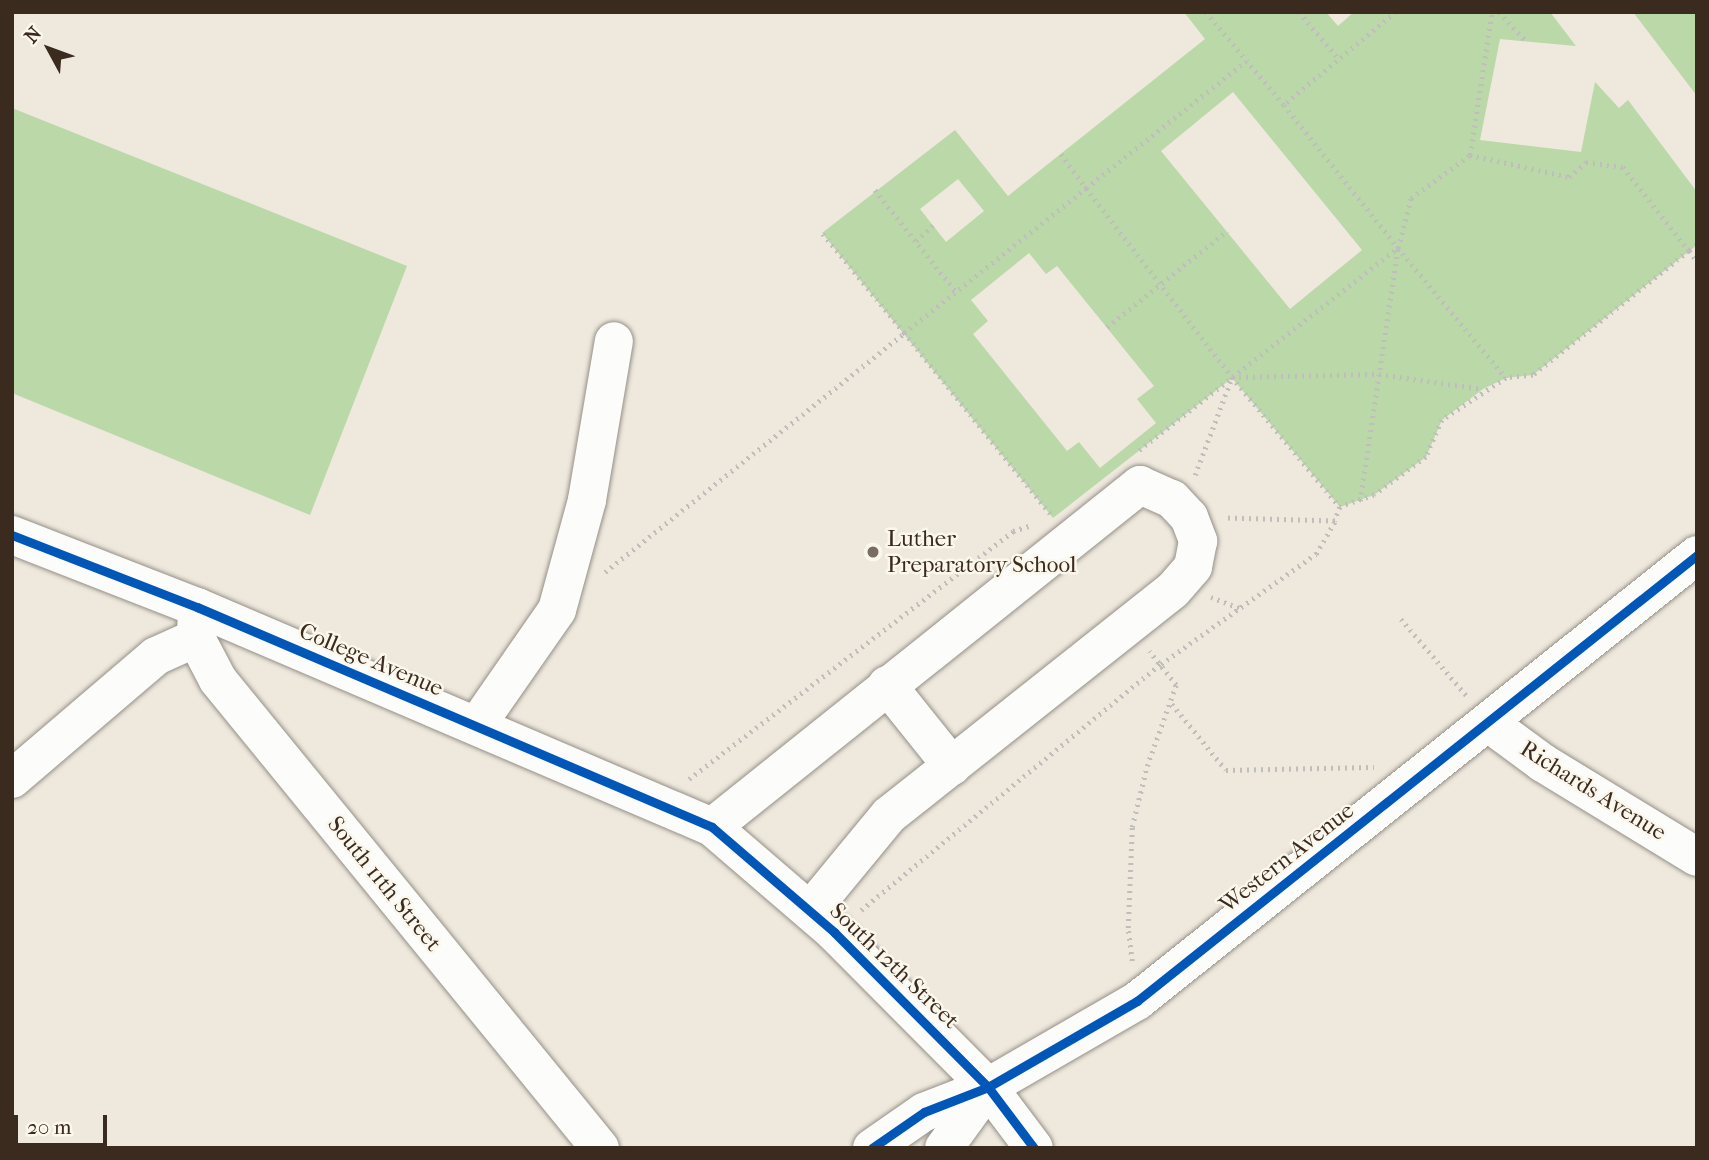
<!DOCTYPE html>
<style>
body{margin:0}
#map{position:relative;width:1709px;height:1160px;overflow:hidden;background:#eee8dd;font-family:"IM FELL French Canon",serif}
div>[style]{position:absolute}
.green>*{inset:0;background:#bbd8a9}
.path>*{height:4.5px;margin-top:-2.25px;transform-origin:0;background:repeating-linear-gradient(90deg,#c0beba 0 2px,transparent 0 7px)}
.roads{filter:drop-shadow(0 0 2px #959088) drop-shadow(0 0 2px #959088)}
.minor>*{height:38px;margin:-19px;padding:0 19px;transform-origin:19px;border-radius:19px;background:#fcfcfa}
.cycleway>*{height:9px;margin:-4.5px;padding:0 4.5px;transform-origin:4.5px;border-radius:4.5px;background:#0057b8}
.dots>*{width:19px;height:19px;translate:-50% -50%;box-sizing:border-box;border:4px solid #fbf7ec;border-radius:50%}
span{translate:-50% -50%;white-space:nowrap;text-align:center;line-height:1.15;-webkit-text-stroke:5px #fbf7ec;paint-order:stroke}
.poi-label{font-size:23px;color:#3b2a1e}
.left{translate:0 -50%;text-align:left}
.street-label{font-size:23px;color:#3b2a1e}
.frame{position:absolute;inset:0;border:14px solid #3b2a1e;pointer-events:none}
.north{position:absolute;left:14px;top:14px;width:70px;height:70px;-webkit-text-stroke:5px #fbf7ec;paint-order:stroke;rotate:311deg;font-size:19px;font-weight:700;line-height:28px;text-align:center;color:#3b2a1e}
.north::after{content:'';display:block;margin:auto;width:24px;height:32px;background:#3b2a1e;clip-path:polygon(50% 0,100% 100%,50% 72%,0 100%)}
.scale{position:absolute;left:14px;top:1115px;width:93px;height:32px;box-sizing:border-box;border:4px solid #3b2a1e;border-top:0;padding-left:9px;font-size:21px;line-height:24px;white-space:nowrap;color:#3b2a1e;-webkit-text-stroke:5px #fbf7ec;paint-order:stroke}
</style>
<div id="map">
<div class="green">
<i style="clip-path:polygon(evenodd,1184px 12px,1326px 12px,1338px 26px,1354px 12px,1550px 12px,1576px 46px,1500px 39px,1480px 140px,1581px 152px,1595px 82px,1619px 108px,1628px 100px,1697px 192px,1697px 245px,1533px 375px,1506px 378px,1483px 389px,1442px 420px,1426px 457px,1374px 495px,1340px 507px,1232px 378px,1053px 518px,822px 233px,955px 130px,1008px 196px,1205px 39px,1184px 12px,1233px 92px,1362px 250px,1290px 309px,1161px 151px,1233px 92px,1184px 12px,958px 179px,984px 211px,946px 242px,920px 209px,958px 179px,1184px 12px,1029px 253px,1046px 274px,1057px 266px,1154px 386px,1137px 399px,1156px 423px,1100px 468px,1079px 442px,1067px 451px,973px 334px,988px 321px,971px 300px,1029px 253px)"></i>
<i style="clip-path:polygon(1633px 12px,1697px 12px,1697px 96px)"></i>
<i style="clip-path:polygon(12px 108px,407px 266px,310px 515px,12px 393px)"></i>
</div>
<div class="path">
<i style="left:1206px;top:12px;width:121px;rotate:50deg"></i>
<i style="left:1299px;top:12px;width:62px;rotate:49.6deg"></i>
<i style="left:1396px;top:12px;width:146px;rotate:140.3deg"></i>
<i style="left:1284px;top:105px;width:183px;rotate:51.4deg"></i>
<i style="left:1499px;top:12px;width:40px;rotate:47deg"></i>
<i style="left:1061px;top:154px;width:42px;rotate:53.7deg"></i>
<i style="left:1086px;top:188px;width:204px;rotate:-38.4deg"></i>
<i style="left:1470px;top:155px;width:145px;rotate:-81.3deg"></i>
<i style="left:875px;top:190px;width:130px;rotate:51.5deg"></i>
<i style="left:916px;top:241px;width:23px;rotate:-43deg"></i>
<i style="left:1697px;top:245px;width:10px;rotate:143deg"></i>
<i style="left:1689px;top:251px;width:13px;rotate:51deg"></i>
<i style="left:1107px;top:327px;width:154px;rotate:-38.7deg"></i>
<i style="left:1139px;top:450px;width:328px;rotate:-38deg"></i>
<i style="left:1398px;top:248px;width:169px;rotate:50.3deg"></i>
<i style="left:1506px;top:378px;width:77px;rotate:146.7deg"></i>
<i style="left:1442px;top:420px;width:40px;rotate:113.4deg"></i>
<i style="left:1426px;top:457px;width:64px;rotate:143.8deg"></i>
<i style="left:1374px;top:495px;width:36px;rotate:161deg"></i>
<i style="left:1340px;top:507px;width:15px;rotate:110deg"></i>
<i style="left:1195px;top:475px;width:105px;rotate:-69.3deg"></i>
<i style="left:1232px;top:377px;width:169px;rotate:50.3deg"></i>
<i style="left:1360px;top:501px;width:256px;rotate:-81.5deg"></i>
<i style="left:1398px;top:248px;width:52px;rotate:-75.4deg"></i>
<i style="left:1411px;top:198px;width:73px;rotate:-36.1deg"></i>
<i style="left:1470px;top:155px;width:101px;rotate:12.5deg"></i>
<i style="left:1569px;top:177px;width:23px;rotate:-41deg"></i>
<i style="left:1586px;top:162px;width:37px;rotate:8deg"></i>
<i style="left:1623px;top:167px;width:107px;rotate:51.8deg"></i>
<i style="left:1689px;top:251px;width:199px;rotate:141.5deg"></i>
<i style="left:1533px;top:375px;width:27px;rotate:174deg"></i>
<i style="left:1050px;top:514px;width:233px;rotate:-128.9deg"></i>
<i style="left:904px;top:333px;width:233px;rotate:-38.5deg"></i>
<i style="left:1086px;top:188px;width:239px;rotate:52.3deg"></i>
<i style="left:1232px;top:377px;width:147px;rotate:-1.2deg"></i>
<i style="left:1379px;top:374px;width:105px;rotate:8.2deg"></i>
<i style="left:605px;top:572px;width:383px;rotate:-38.6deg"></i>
<i style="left:904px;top:333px;width:129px;rotate:-129.4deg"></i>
<i style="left:1211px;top:597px;width:31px;rotate:21deg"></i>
<i style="left:1401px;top:619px;width:101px;rotate:49.4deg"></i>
<i style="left:1172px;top:704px;width:85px;rotate:50.7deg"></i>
<i style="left:1226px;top:770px;width:148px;rotate:-1.2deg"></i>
<i style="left:689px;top:779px;width:408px;rotate:-37.4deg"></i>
<i style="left:1013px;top:531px;width:20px;rotate:-18deg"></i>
<i style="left:861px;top:910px;width:388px;rotate:-39.4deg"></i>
<i style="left:1161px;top:664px;width:190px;rotate:-35.4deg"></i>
<i style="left:1316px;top:554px;width:38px;rotate:-60deg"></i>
<i style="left:1335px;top:521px;width:110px;rotate:-178.4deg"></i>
<i style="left:1132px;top:961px;width:33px;rotate:-97deg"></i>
<i style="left:1128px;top:928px;width:101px;rotate:-87.7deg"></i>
<i style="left:1132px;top:827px;width:63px;rotate:-76.2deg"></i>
<i style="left:1147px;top:766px;width:86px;rotate:-70.3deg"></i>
<i style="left:1176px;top:685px;width:43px;rotate:-128.5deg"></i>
</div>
<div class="roads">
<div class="minor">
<i style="left:12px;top:535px;width:199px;rotate:21.3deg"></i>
<i style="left:197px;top:607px;width:560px;rotate:23.13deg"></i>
<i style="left:712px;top:827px;width:161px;rotate:40.7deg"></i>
<i style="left:834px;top:932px;width:218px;rotate:45.2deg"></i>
<i style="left:988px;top:1087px;width:76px;rotate:53deg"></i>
<i style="left:197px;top:607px;width:31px;rotate:92deg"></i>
<i style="left:196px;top:638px;width:47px;rotate:62.4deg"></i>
<i style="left:218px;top:680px;width:604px;rotate:50.78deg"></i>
<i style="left:887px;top:685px;width:104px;rotate:51.3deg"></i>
<i style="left:1490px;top:724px;width:66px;rotate:36.3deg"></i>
<i style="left:1543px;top:763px;width:180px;rotate:31.4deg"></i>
<i style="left:477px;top:725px;width:140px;rotate:-55.2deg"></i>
<i style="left:557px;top:610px;width:114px;rotate:-74.7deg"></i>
<i style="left:587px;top:500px;width:161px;rotate:-80.4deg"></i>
<i style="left:12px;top:779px;width:189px;rotate:-40.5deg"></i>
<i style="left:156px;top:656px;width:44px;rotate:-24.2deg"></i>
<i style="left:712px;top:827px;width:548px;rotate:-38.63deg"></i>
<i style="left:1140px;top:485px;width:35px;rotate:24deg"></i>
<i style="left:1172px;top:499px;width:25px;rotate:47deg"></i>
<i style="left:1189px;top:517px;width:26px;rotate:69deg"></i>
<i style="left:1198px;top:541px;width:26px;rotate:101deg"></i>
<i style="left:1193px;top:567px;width:30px;rotate:131deg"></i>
<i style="left:1173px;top:590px;width:362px;rotate:141.6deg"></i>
<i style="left:889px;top:815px;width:124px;rotate:129.5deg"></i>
<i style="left:872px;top:1148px;width:63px;rotate:-34.7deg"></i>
<i style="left:924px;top:1112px;width:69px;rotate:-21.3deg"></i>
<i style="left:988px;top:1087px;width:172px;rotate:-30deg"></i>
<i style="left:1137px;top:1001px;width:716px;rotate:-38.53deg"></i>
<i style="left:944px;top:1148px;width:75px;rotate:-54.2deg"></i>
</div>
</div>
<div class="cycleway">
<i style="left:12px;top:535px;width:199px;rotate:21.3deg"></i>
<i style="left:197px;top:607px;width:560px;rotate:23.13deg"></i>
<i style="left:712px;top:827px;width:161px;rotate:40.7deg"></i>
<i style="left:834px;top:932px;width:218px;rotate:45.2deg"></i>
<i style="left:988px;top:1087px;width:76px;rotate:53deg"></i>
<i style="left:872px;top:1148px;width:63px;rotate:-34.7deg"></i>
<i style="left:924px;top:1112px;width:69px;rotate:-21.3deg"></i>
<i style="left:988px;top:1087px;width:172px;rotate:-30deg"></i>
<i style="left:1137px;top:1001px;width:716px;rotate:-38.53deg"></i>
</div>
<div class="dots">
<i style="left:873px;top:552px;background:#7a6c61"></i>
</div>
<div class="poi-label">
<span class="left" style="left:887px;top:552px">Luther<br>Preparatory School</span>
</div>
<div class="street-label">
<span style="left:371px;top:660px;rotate:23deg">College Avenue</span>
<span style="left:1593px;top:791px;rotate:32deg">Richards Avenue</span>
<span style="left:1287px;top:858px;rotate:-38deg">Western Avenue</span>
<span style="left:384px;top:884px;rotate:51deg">South 11th Street</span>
<span style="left:894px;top:966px;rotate:44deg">South 12th Street</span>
</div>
<div class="frame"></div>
<div class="north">N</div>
<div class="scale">20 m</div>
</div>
